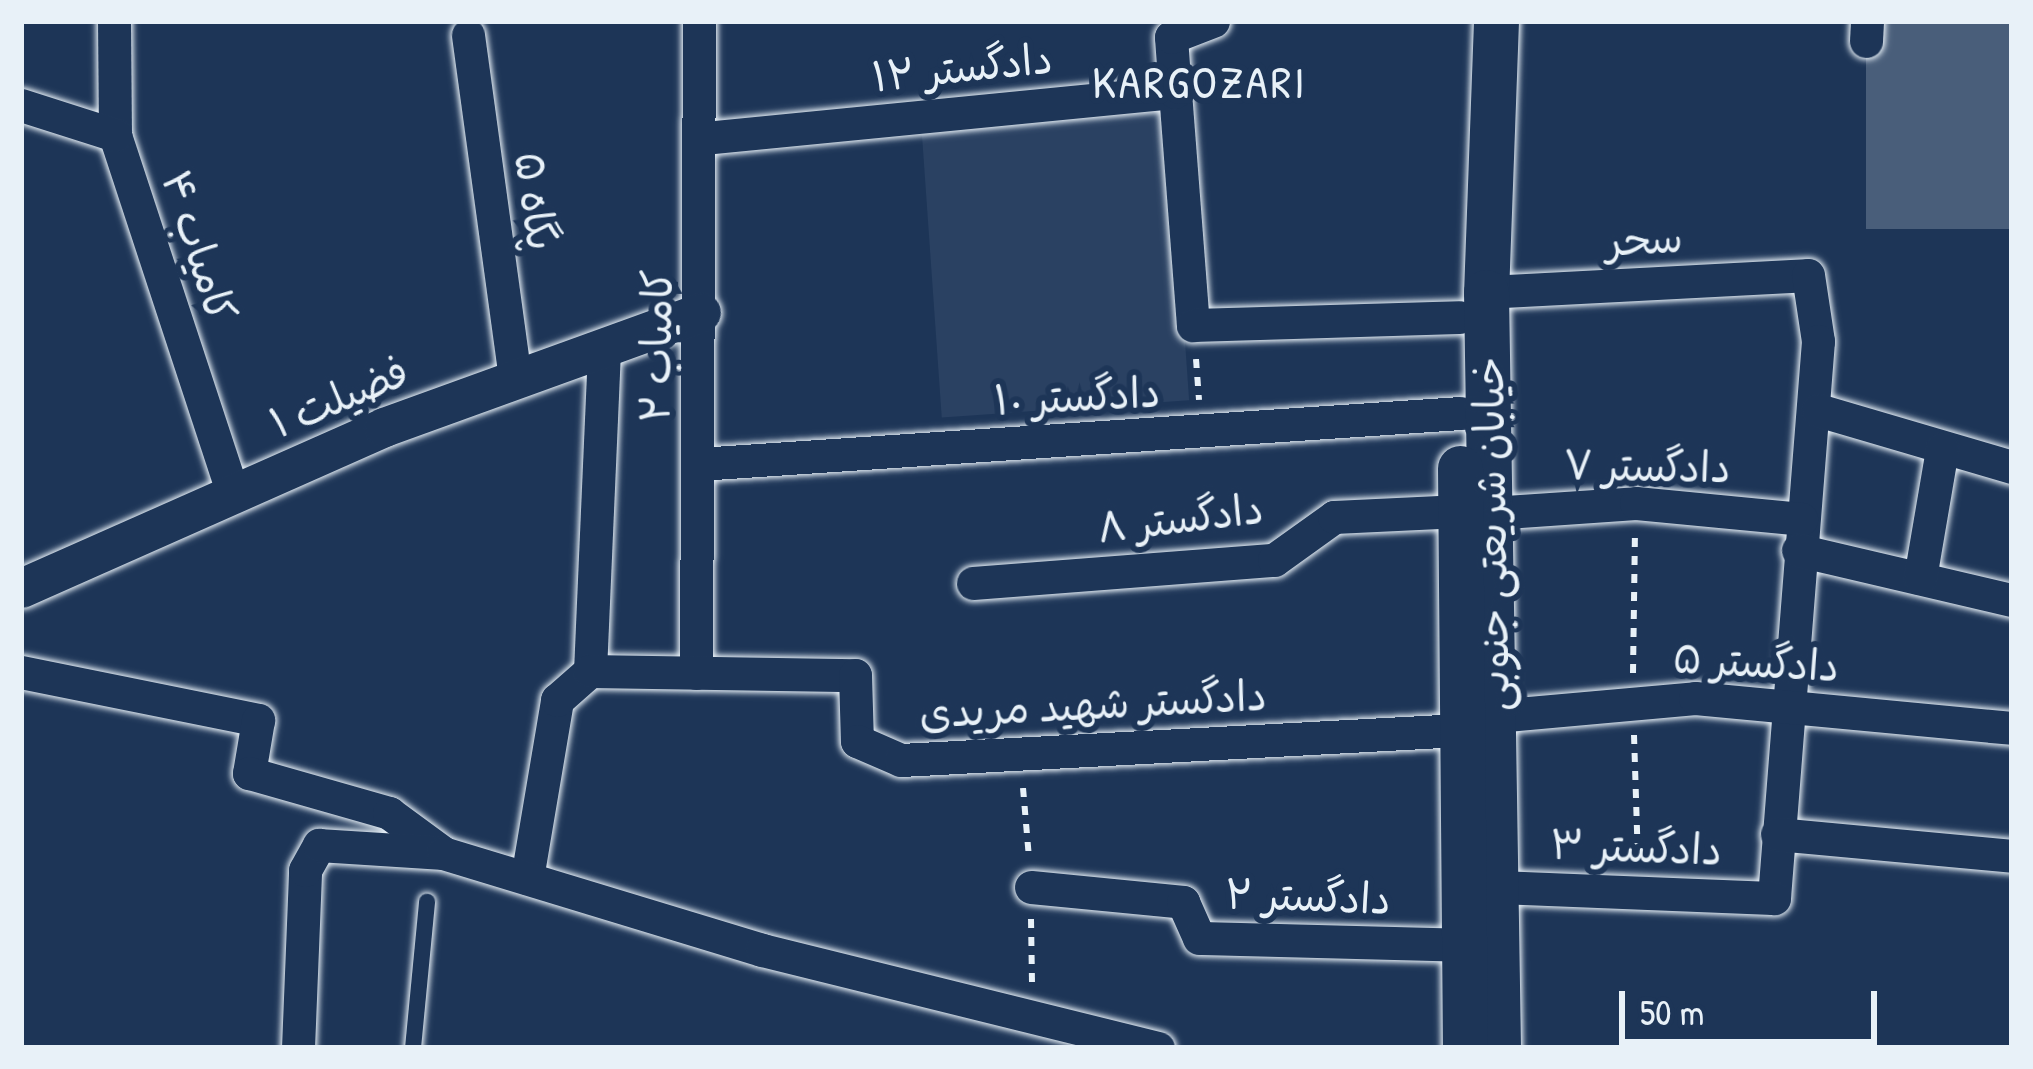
<!DOCTYPE html>
<meta charset="utf-8">
<style>
body{margin:0}
#map{position:relative;width:2033px;height:1069px;overflow:hidden;background:#1d3557;font-family:"Patrick Hand","Playpen Sans Arabic",sans-serif}
div>[style]{position:absolute}
.built>*{inset:0;background:#2a4162;transform-origin:0 0}
.building>*{inset:0;background:#495e7a;transform-origin:0 0}
.path>*{height:6px;margin-top:-3px;transform-origin:0;background:repeating-linear-gradient(90deg,#e8f1f8 0 9px,transparent 0 18px)}
.roads{filter:drop-shadow(0 0 3px #e8f1f8) drop-shadow(0 0 3px #e8f1f8)}
.service>*{height:16px;margin:-8px;padding:0 8px;transform-origin:8px;border-radius:8px;background:#1d3557}
.minor>*{height:33px;margin:-16.5px;padding:0 16.5px;transform-origin:16.5px;border-radius:16.5px;background:#1d3557}
.tertiary>*{height:39px;margin:-19.5px;padding:0 19.5px;transform-origin:19.5px;border-radius:19.5px;background:#1d3557}
.secondary>*{height:45px;margin:-22.5px;padding:0 22.5px;transform-origin:22.5px;border-radius:22.5px;background:#1d3557}
span{translate:-50% -50%;white-space:nowrap;text-align:center;line-height:1.15;-webkit-text-stroke:12px #1d3557;paint-order:stroke}
.street-label{font-size:42px;color:#e8f1f8}
.neighbourhood-label{font-size:45px;color:#e8f1f8;letter-spacing:3px}
.frame{position:absolute;inset:0;border:24px solid #e8f1f8;pointer-events:none}
.scale{position:absolute;left:1619px;top:991px;width:258px;height:54px;box-sizing:border-box;border:6px solid #e8f1f8;border-top:0;padding-left:15px;font-size:36px;line-height:42px;white-space:nowrap;color:#e8f1f8;-webkit-text-stroke:9px #1d3557;paint-order:stroke}
</style>
<div id="map">
<div class="built">
<i style="left:1168px;top:98px;width:303px;height:248px;rotate:86deg"></i>
</div>
<div class="building">
<i style="left:1866px;top:21px;width:146px;height:208px"></i>
</div>
<div class="path">
<i style="left:1196px;top:359px;width:41px;rotate:85.8deg"></i>
<i style="left:1633px;top:673px;width:136px;rotate:-89.2deg"></i>
<i style="left:1634px;top:735px;width:124px;rotate:88.2deg"></i>
<i style="left:1023px;top:788px;width:70px;rotate:85.1deg"></i>
<i style="left:1031px;top:919px;width:65px;rotate:89.1deg"></i>
</div>
<div class="roads">
<div class="service">
<i style="left:413px;top:1048px;width:147px;rotate:-84.5deg"></i>
</div>
<div class="minor">
<i style="left:114px;top:21px;width:114px;rotate:89.5deg"></i>
<i style="left:115px;top:135px;width:378px;rotate:71.8deg"></i>
<i style="left:468px;top:35px;width:347px;rotate:82.2deg"></i>
<i style="left:1866px;top:41px;width:20px;rotate:-87deg"></i>
<i style="left:1175px;top:92px;width:234px;rotate:85.6deg"></i>
<i style="left:1193px;top:325px;width:266px;rotate:-1.7deg"></i>
<i style="left:21px;top:105px;width:99px;rotate:17.7deg"></i>
<i style="left:704px;top:138px;width:473px;rotate:-5.6deg"></i>
<i style="left:1175px;top:92px;width:55px;rotate:-94.2deg"></i>
<i style="left:1171px;top:37px;width:45px;rotate:-20.9deg"></i>
<i style="left:1486px;top:292px;width:322px;rotate:-3deg"></i>
<i style="left:1808px;top:275px;width:67px;rotate:81.4deg"></i>
<i style="left:1818px;top:341px;width:559px;rotate:94.52deg"></i>
<i style="left:1774px;top:898px;width:278px;rotate:-177.7deg"></i>
<i style="left:1818px;top:410px;width:202px;rotate:16.4deg"></i>
<i style="left:699px;top:464px;width:763px;rotate:-3.83deg"></i>
<i style="left:1491px;top:513px;width:145px;rotate:-3.9deg"></i>
<i style="left:1636px;top:503px;width:166px;rotate:5.5deg"></i>
<i style="left:1798px;top:550px;width:220px;rotate:13.2deg"></i>
<i style="left:1920px;top:578px;width:131px;rotate:-80.3deg"></i>
<i style="left:973px;top:583px;width:302px;rotate:-4.4deg"></i>
<i style="left:1274px;top:560px;width:74px;rotate:-35.6deg"></i>
<i style="left:1334px;top:517px;width:126px;rotate:-2.7deg"></i>
<i style="left:590px;top:671px;width:324px;rotate:-87.5deg"></i>
<i style="left:21px;top:672px;width:242px;rotate:11.4deg"></i>
<i style="left:258px;top:720px;width:54px;rotate:99.6deg"></i>
<i style="left:249px;top:773px;width:146px;rotate:15.9deg"></i>
<i style="left:389px;top:813px;width:66px;rotate:36.3deg"></i>
<i style="left:696px;top:673px;width:652px;rotate:-89.74deg"></i>
<i style="left:1495px;top:716px;width:201px;rotate:-5.1deg"></i>
<i style="left:1695px;top:698px;width:318px;rotate:5.4deg"></i>
<i style="left:1777px;top:834px;width:236px;rotate:5.3deg"></i>
<i style="left:527px;top:878px;width:181px;rotate:-80.4deg"></i>
<i style="left:557px;top:700px;width:44px;rotate:-41.3deg"></i>
<i style="left:590px;top:671px;width:265px;rotate:0.9deg"></i>
<i style="left:855px;top:675px;width:66px;rotate:88.3deg"></i>
<i style="left:857px;top:741px;width:48px;rotate:23.4deg"></i>
<i style="left:901px;top:760px;width:561px;rotate:-3.07deg"></i>
<i style="left:1031px;top:887px;width:153px;rotate:5.6deg"></i>
<i style="left:1183px;top:902px;width:39px;rotate:66deg"></i>
<i style="left:1199px;top:938px;width:265px;rotate:1.5deg"></i>
<i style="left:298px;top:1048px;width:178px;rotate:-87.7deg"></i>
<i style="left:305px;top:870px;width:29px;rotate:-61deg"></i>
<i style="left:319px;top:845px;width:124px;rotate:3.7deg"></i>
<i style="left:443px;top:853px;width:333px;rotate:16.9deg"></i>
<i style="left:762px;top:950px;width:408px;rotate:13.9deg"></i>
</div>
<div class="tertiary">
<i style="left:21px;top:588px;width:397px;rotate:-23.9deg"></i>
<i style="left:384px;top:427px;width:337px;rotate:-19.9deg"></i>
</div>
<div class="secondary">
<i style="left:1496px;top:21px;width:271px;rotate:92.1deg"></i>
<i style="left:1486px;top:292px;width:756px;rotate:89.09deg"></i>
<i style="left:1460px;top:468px;width:580px;rotate:89.51deg"></i>
</div>
</div>
<div class="street-label">
<span style="left:962px;top:67px;rotate:-6deg">دادگستر ۱۲</span>
<span style="left:536px;top:201px;rotate:82deg">پگاه ۵</span>
<span style="left:1644px;top:239px;rotate:-3deg">سحر</span>
<span style="left:199px;top:246px;rotate:72deg">کامیاب ۴</span>
<span style="left:656px;top:346px;rotate:-89deg">کامیاب ۲</span>
<span style="left:1077px;top:396px;rotate:-3deg">دادگستر ۱۰</span>
<span style="left:339px;top:397px;rotate:-23deg">فضیلت ۱</span>
<span style="left:1647px;top:466px;rotate:1deg">دادگستر ۷</span>
<span style="left:1180px;top:518px;rotate:-7deg">دادگستر ۸</span>
<span style="left:1491px;top:534px;rotate:-91deg">خیابان شریعتی جنوبی</span>
<span style="left:1756px;top:662px;rotate:3deg">دادگستر ۵</span>
<span style="left:1093px;top:704px;rotate:-3deg">دادگستر شهید مریدی</span>
<span style="left:1636px;top:847px;rotate:2deg">دادگستر ۳</span>
<span style="left:1308px;top:896px;rotate:2deg">دادگستر ۲</span>
</div>
<div class="neighbourhood-label">
<span style="left:1200px;top:82px">KARGOZARI</span>
</div>
<div class="frame"></div>
<div class="scale">50 m</div>
</div>
